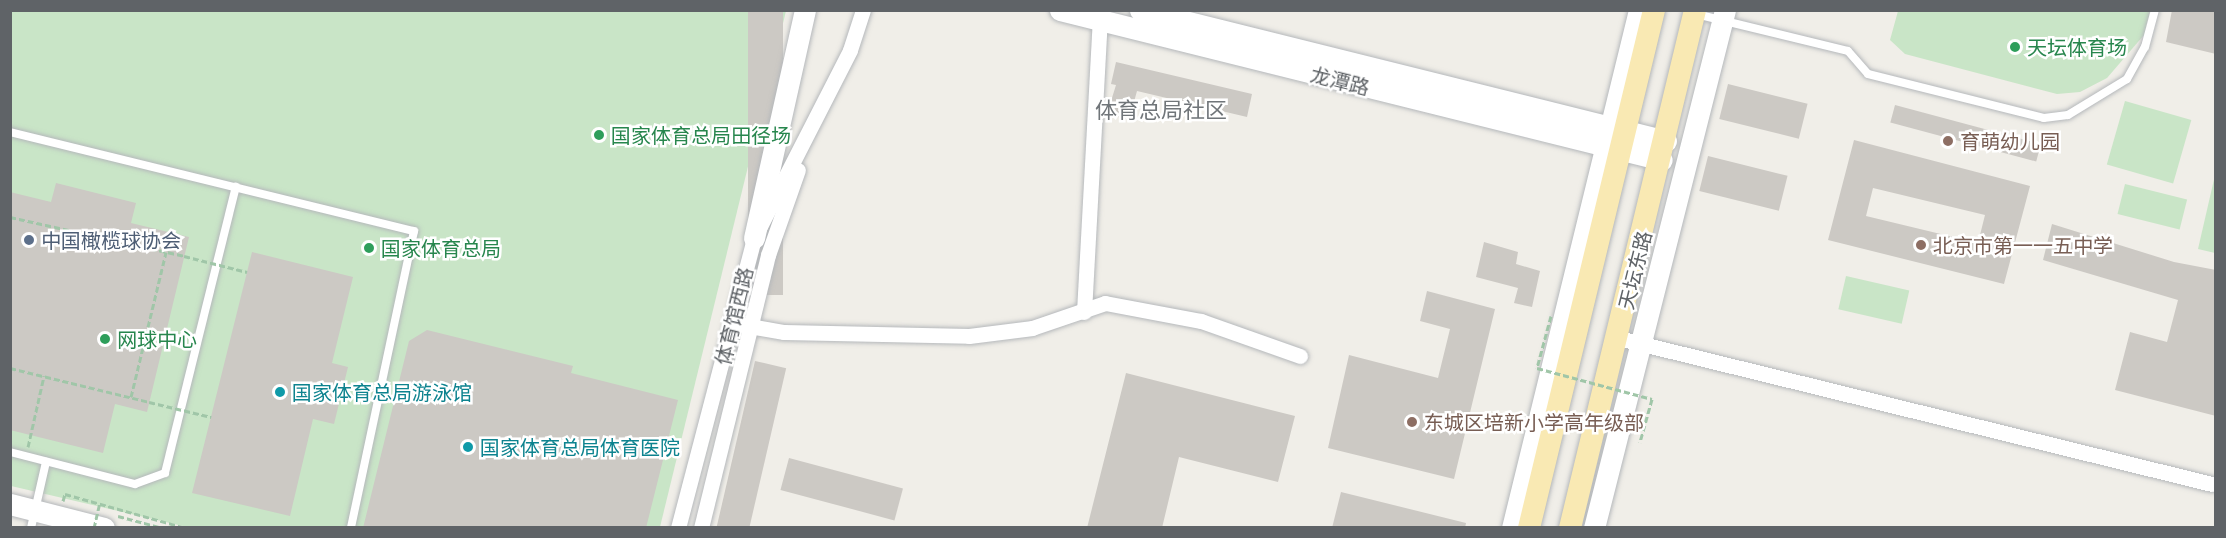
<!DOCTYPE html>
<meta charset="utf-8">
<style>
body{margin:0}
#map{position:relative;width:2226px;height:538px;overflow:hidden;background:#f0eee8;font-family:"Archivo Narrow","Noto Sans SC",sans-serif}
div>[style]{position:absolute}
.green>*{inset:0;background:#c9e5c7;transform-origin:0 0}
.building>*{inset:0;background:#ccc9c4;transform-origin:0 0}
.path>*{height:3px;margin-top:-1.5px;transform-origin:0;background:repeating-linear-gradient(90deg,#a0c6a8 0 6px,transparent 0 9px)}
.roads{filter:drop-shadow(0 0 2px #b5b8bb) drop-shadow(0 0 2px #b5b8bb)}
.lane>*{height:8px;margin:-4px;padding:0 4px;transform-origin:4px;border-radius:4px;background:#fff}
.street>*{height:15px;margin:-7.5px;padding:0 7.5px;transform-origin:7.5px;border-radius:7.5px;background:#fff}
.secondary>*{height:21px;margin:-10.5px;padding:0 10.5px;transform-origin:10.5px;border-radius:10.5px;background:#fff}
.primary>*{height:22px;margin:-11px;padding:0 11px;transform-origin:11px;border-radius:11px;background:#f9e9b3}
.path-bridge>*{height:3px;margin-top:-1.5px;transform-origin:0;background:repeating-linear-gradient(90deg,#a0c6a8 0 6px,transparent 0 9px)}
.dots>*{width:16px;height:16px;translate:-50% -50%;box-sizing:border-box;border:3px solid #fff;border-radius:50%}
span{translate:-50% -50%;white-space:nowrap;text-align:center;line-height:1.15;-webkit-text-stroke:5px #fff;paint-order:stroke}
.leisure-label{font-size:20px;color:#27864d}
.left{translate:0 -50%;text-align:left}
.street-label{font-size:20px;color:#5f6367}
.education-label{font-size:20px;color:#785e54}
.service-label{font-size:20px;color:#4e5e75}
.culture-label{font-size:20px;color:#0d838f}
.quarter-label{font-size:22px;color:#707579}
.frame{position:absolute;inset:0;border:12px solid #5f6367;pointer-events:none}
</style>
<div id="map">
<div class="green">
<i style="clip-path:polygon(11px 11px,786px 11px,660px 527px,187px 527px,11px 486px)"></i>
<i style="clip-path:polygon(1898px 11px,1898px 10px,2150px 11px,2144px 35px,2107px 78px,2080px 92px,2057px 94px,1905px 54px,1890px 40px)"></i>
<i style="left:2125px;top:101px;width:69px;height:66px;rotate:16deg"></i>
<i style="clip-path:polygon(2215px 175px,2216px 253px,2215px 253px,2198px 249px)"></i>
<i style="left:2125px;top:184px;width:64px;height:31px;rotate:14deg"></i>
<i style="left:1846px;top:276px;width:65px;height:34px;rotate:13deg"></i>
</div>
<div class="building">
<i style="left:748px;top:10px;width:35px;height:285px"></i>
<i style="clip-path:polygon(2172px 10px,2216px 10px,2216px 54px,2166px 42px)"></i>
<i style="clip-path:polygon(1116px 62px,1252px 94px,1247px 117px,1137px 91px,1129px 120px,1107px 114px,1116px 85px,1111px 84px)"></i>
<i style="left:1728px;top:84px;width:82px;height:36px;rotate:14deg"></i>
<i style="left:1895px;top:105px;width:151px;height:18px;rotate:15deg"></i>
<i style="clip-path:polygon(evenodd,1854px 140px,2030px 186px,2004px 284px,1828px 240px,1854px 140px,1873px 188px,1985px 215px,1978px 243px,1866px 216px,1873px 188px)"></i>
<i style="left:1708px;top:156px;width:82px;height:36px;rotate:14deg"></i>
<i style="clip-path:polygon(56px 183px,136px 203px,131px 223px,189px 237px,147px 412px,115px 404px,103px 453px,10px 430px,10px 192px,51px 202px)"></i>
<i style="clip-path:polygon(2052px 224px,2174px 262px,2216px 270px,2216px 416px,2115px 390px,2130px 332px,2167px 342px,2178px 300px,2043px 260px)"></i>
<i style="clip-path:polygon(1484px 242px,1518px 252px,1516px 264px,1540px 271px,1532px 307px,1514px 303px,1518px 288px,1476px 277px)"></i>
<i style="clip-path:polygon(252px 252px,353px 277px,332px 363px,348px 367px,334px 424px,313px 419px,290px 516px,192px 493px)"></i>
<i style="clip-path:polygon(1427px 291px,1495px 309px,1454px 479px,1328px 448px,1349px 355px,1438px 378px,1450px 329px,1420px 321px)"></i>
<i style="clip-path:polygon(427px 330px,573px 366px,571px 373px,678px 400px,646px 528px,363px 528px,409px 341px)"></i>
<i style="left:755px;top:361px;width:32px;height:172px;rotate:13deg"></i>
<i style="clip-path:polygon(1126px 373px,1295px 416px,1278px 482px,1179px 457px,1162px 528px,1087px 528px)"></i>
<i style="left:789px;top:458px;width:118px;height:33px;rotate:15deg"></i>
<i style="clip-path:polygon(1341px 492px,1466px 523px,1465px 528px,1332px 528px)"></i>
</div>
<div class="path">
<i style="left:10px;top:217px;width:178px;rotate:12.6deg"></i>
<i style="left:10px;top:368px;width:143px;rotate:13.7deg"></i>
<i style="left:131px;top:397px;width:149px;rotate:-76.4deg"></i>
<i style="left:28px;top:447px;width:73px;rotate:-77.3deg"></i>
<i style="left:63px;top:501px;width:7px;rotate:-74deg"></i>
<i style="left:65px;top:494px;width:126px;rotate:15.7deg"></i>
<i style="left:118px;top:516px;width:47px;rotate:14.9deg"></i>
</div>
<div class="roads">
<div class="lane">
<i style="left:1696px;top:14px;width:156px;rotate:13.7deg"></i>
<i style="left:1848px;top:51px;width:30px;rotate:49deg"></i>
<i style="left:1868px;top:74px;width:181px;rotate:14deg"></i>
<i style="left:2044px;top:118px;width:24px;rotate:-7deg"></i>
<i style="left:2068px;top:115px;width:69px;rotate:-31.4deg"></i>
<i style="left:2127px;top:79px;width:37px;rotate:-61deg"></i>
<i style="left:2145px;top:47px;width:38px;rotate:-75deg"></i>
<i style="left:10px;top:132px;width:416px;rotate:13.8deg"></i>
<i style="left:414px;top:231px;width:304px;rotate:102deg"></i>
<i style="left:10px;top:452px;width:129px;rotate:14.4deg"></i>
<i style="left:135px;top:484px;width:32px;rotate:-20deg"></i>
<i style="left:165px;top:473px;width:295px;rotate:-76.1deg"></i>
<i style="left:31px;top:528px;width:68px;rotate:-77.2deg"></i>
</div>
<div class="street">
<i style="left:1084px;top:312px;width:291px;rotate:-86.9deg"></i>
<i style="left:732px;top:323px;width:53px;rotate:9.8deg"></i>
<i style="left:784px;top:332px;width:185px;rotate:1.2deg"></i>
<i style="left:969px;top:336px;width:64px;rotate:-7.2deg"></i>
<i style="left:1032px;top:328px;width:77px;rotate:-18.9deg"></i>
<i style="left:1105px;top:303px;width:98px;rotate:10.6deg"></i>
<i style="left:1201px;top:321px;width:105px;rotate:19.5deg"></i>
<i style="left:1618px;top:338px;width:612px;rotate:13.81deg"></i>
<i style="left:678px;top:528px;width:300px;rotate:-75.3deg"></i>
<i style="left:754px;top:238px;width:211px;rotate:-62.9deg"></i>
<i style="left:850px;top:50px;width:42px;rotate:-72deg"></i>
<i style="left:701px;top:528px;width:281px;rotate:-76.2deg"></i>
<i style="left:768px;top:255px;width:90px;rotate:-70.6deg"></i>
</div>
<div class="secondary">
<i style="left:1060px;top:10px;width:620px;rotate:13.99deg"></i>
<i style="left:1140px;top:10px;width:542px;rotate:13.98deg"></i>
<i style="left:754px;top:238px;width:234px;rotate:-77.4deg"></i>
<i style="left:10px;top:504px;width:97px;rotate:14.3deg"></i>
<i style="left:1512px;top:528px;width:533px;rotate:-76.22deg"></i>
<i style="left:1594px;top:528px;width:534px;rotate:-75.81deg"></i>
</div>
<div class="primary">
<i style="left:1529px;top:528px;width:533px;rotate:-76.43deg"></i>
<i style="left:1570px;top:528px;width:533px;rotate:-76.43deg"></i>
</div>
</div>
<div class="path-bridge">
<i style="left:184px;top:256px;width:65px;rotate:14.3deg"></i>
<i style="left:1551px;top:316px;width:54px;rotate:105.1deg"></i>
<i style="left:1537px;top:368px;width:119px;rotate:15.1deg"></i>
<i style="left:1652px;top:399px;width:45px;rotate:105.6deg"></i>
<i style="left:149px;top:402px;width:64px;rotate:13.6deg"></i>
<i style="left:94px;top:528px;width:26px;rotate:-77deg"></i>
</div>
<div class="dots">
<i style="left:2015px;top:47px;background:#2e9e5b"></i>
<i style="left:599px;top:135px;background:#2e9e5b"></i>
<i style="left:1948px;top:141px;background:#8d6e63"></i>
<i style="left:29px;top:240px;background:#5c6f8a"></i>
<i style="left:1921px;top:245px;background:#8d6e63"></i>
<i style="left:369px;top:248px;background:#2e9e5b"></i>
<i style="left:105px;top:339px;background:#2e9e5b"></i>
<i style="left:280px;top:392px;background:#0f9aa8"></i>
<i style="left:1412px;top:422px;background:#8d6e63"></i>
<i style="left:468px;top:447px;background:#0f9aa8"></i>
</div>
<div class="leisure-label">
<span class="left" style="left:2027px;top:47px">天坛体育场</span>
<span class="left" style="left:611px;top:135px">国家体育总局田径场</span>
<span class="left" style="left:381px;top:248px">国家体育总局</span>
<span class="left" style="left:117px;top:339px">网球中心</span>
</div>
<div class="street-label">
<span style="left:1340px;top:81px;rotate:14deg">龙潭路</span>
<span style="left:1635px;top:270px;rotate:-76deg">天坛东路</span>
<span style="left:734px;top:316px;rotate:-76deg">体育馆西路</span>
</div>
<div class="education-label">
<span class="left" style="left:1960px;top:141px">育萌幼儿园</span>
<span class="left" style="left:1933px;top:245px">北京市第一一五中学</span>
<span class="left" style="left:1424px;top:422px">东城区培新小学高年级部</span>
</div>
<div class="service-label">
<span class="left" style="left:41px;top:240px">中国橄榄球协会</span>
</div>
<div class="culture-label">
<span class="left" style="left:292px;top:392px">国家体育总局游泳馆</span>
<span class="left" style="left:480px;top:447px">国家体育总局体育医院</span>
</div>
<div class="quarter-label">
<span style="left:1161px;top:111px">体育总局社区</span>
</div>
<div class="frame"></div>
</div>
